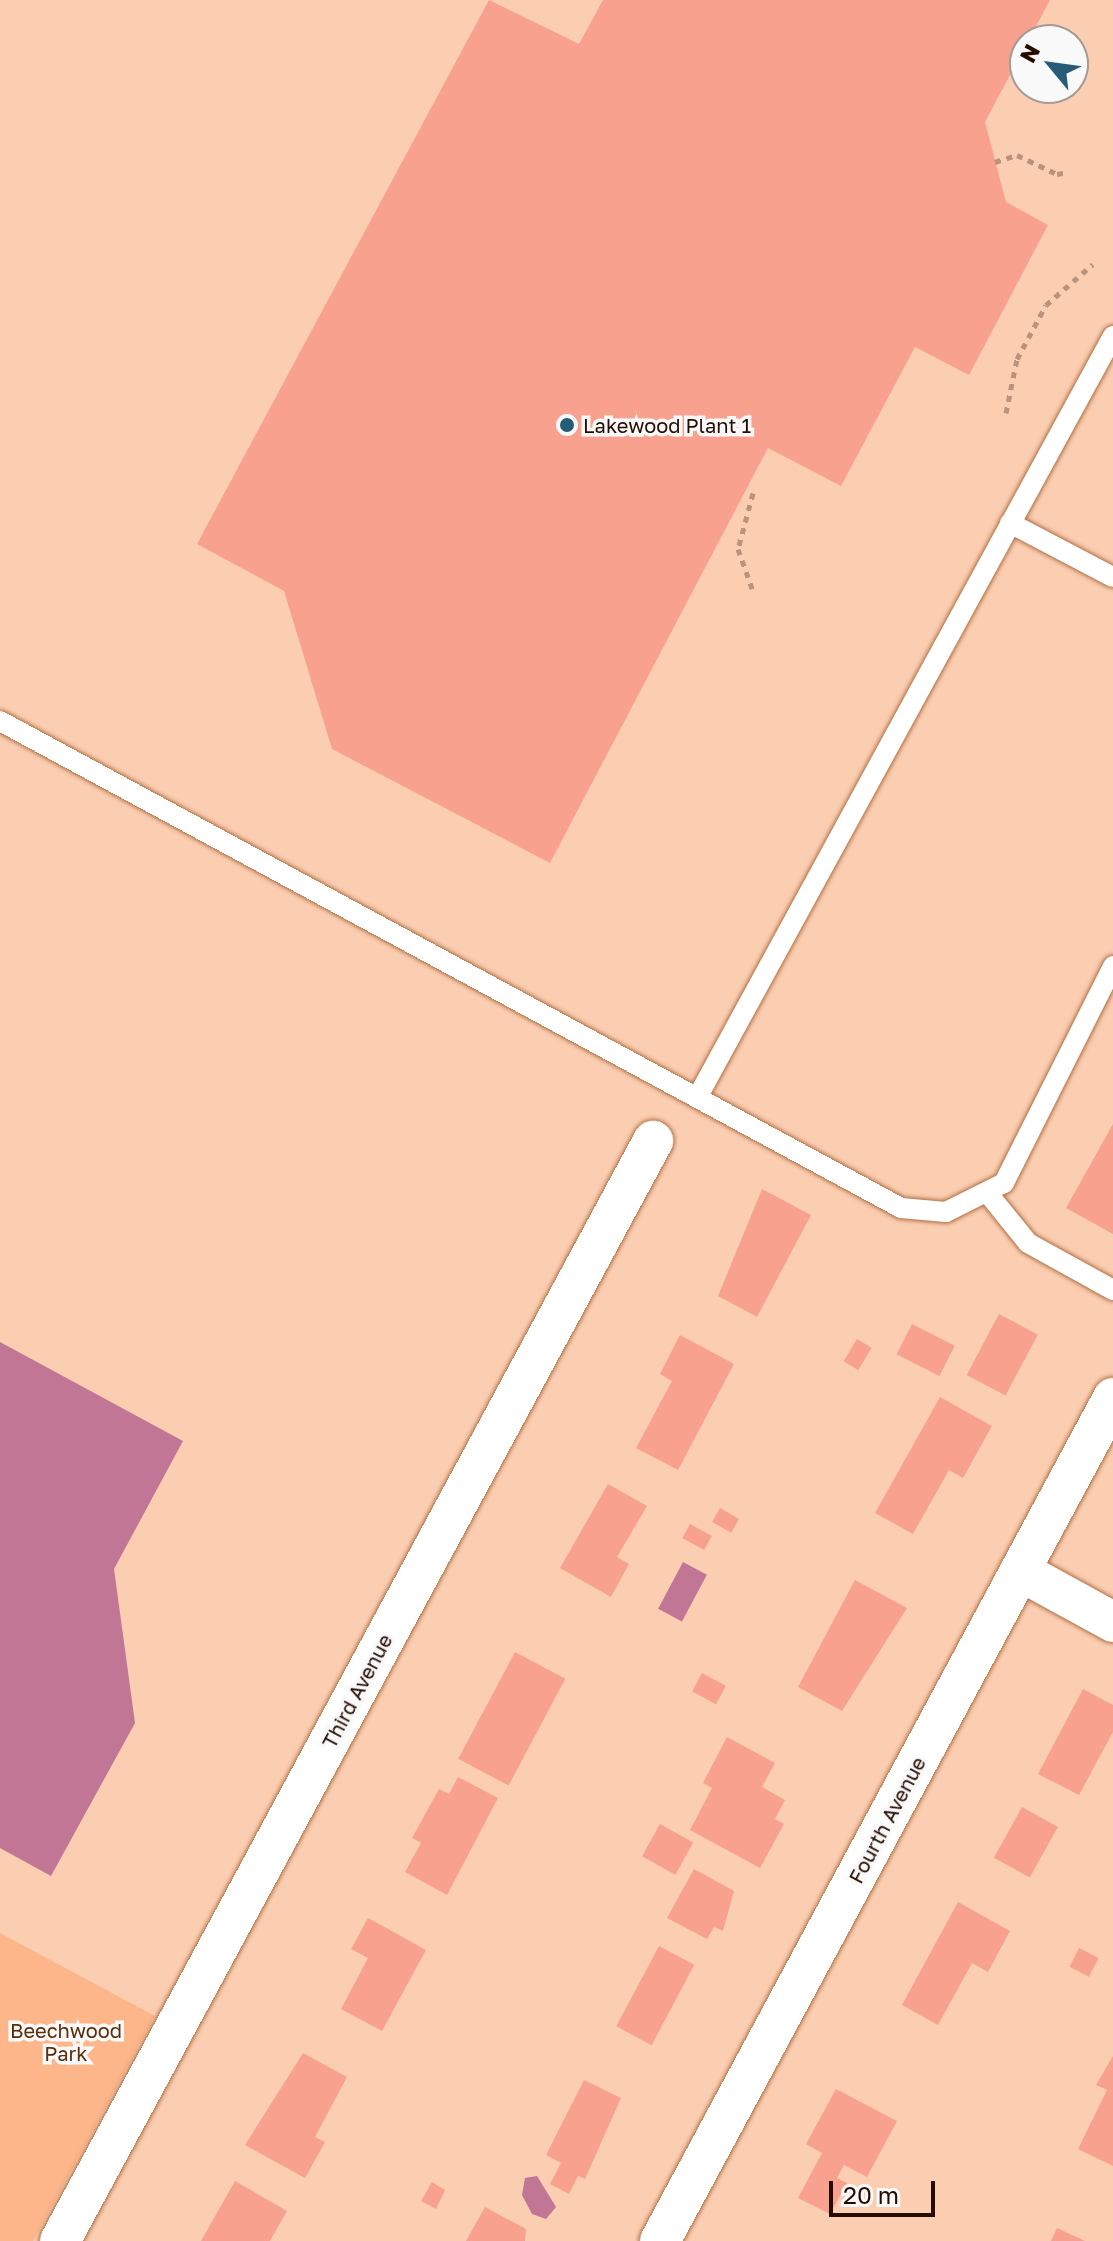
<!DOCTYPE html>
<style>
body{margin:0}
#map{position:relative;width:1113px;height:2241px;overflow:hidden;background:#fbceb2;font-family:"Golos Text",sans-serif}
div>[style]{position:absolute}
.green>*{inset:0;background:#fcb68a}
.water>*{inset:0;background:#c17696;transform-origin:0 0}
.building>*{inset:0;background:#f7a18e;transform-origin:0 0}
.path>*{height:5px;margin-top:-2.5px;transform-origin:0;background:repeating-linear-gradient(90deg,#ba937c 0 6px,transparent 0 12px)}
.roads{filter:drop-shadow(0 0 2px #b26f41) drop-shadow(0 0 2px #b26f41)}
.lane>*{height:20px;margin:-10px;padding:0 10px;transform-origin:10px;border-radius:10px;background:#fff}
.street>*{height:40px;margin:-20px;padding:0 20px;transform-origin:20px;border-radius:20px;background:#fff}
.dots>*{width:22px;height:22px;translate:-50% -50%;box-sizing:border-box;border:4px solid #f9f9f9;border-radius:50%}
span{translate:-50% -50%;white-space:nowrap;text-align:center;line-height:1.15;-webkit-text-stroke:7px #f9f9f9;paint-order:stroke}
.poi-label{font-size:20px;color:#260c00}
.left{translate:0 -50%;text-align:left}
.street-label{font-size:20px;color:#260c00}
.park-label{font-size:20px;color:#5a2d0b}
.north{position:absolute;left:1009px;top:24px;width:80px;height:80px;box-sizing:border-box;background:#f9f9f9;border:2px solid #a59a95;border-radius:50%;rotate:299deg;font-size:22px;font-weight:700;line-height:32px;text-align:center;color:#260c00}
.north::after{content:'';display:block;margin:auto;width:28px;height:36px;background:#265c77;clip-path:polygon(50% 0,100% 100%,50% 72%,0 100%)}
.scale{position:absolute;left:829px;top:2181px;width:106px;height:36px;box-sizing:border-box;border:4px solid #260c00;border-top:0;padding-left:10px;font-size:24px;line-height:28px;white-space:nowrap;color:#260c00;-webkit-text-stroke:6px #f9f9f9;paint-order:stroke}
</style>
<div id="map">
<div class="green">
<i style="clip-path:polygon(0 1933px,155px 2016px,33px 2241px,0 2241px)"></i>
</div>
<div class="water">
<i style="clip-path:polygon(0 1342px,183px 1441px,114px 1569px,135px 1723px,51px 1876px,0 1848px)"></i>
<i style="left:683px;top:1562px;width:27px;height:53px;rotate:28deg"></i>
<i style="clip-path:polygon(537px 2176px,556px 2207px,546px 2219px,532px 2214px,522px 2195px,525px 2178px)"></i>
</div>
<div class="building">
<i style="clip-path:polygon(489px 0,579px 44px,603px 0,1050px 0,985px 122px,1006px 202px,1048px 225px,969px 375px,915px 347px,841px 486px,768px 448px,550px 863px,332px 749px,284px 591px,197px 544px)"></i>
<i style="clip-path:polygon(1113px 1124px,1113px 1234px,1066px 1208px)"></i>
<i style="clip-path:polygon(762px 1189px,811px 1215px,757px 1317px,718px 1296px)"></i>
<i style="left:999px;top:1314px;width:44px;height:69px;rotate:28deg"></i>
<i style="left:912px;top:1324px;width:48px;height:34px;rotate:27deg"></i>
<i style="clip-path:polygon(680px 1335px,734px 1364px,678px 1470px,636px 1448px,672px 1381px,660px 1374px)"></i>
<i style="left:857px;top:1339px;width:17px;height:26px;rotate:31deg"></i>
<i style="clip-path:polygon(940px 1397px,992px 1426px,963px 1478px,949px 1470px,913px 1534px,875px 1513px)"></i>
<i style="clip-path:polygon(608px 1484px,647px 1506px,617px 1557px,629px 1564px,611px 1597px,560px 1568px)"></i>
<i style="left:720px;top:1508px;width:22px;height:16px;rotate:30deg"></i>
<i style="left:690px;top:1524px;width:25px;height:16px;rotate:29deg"></i>
<i style="clip-path:polygon(855px 1580px,907px 1608px,842px 1711px,798px 1687px)"></i>
<i style="left:515px;top:1652px;width:57px;height:121px;rotate:28deg"></i>
<i style="left:702px;top:1673px;width:27px;height:21px;rotate:28deg"></i>
<i style="clip-path:polygon(1083px 1689px,1113px 1705px,1113px 1732px,1079px 1795px,1038px 1774px)"></i>
<i style="clip-path:polygon(727px 1737px,775px 1763px,762px 1787px,785px 1800px,775px 1819px,784px 1824px,760px 1868px,690px 1830px,712px 1788px,703px 1783px)"></i>
<i style="clip-path:polygon(458px 1777px,498px 1798px,447px 1895px,405px 1872px,421px 1843px,412px 1838px,439px 1789px,449px 1794px)"></i>
<i style="left:1022px;top:1807px;width:41px;height:58px;rotate:29deg"></i>
<i style="left:660px;top:1824px;width:38px;height:37px;rotate:29deg"></i>
<i style="clip-path:polygon(694px 1869px,734px 1891px,723px 1931px,714px 1927px,707px 1939px,667px 1918px)"></i>
<i style="clip-path:polygon(958px 1902px,1010px 1931px,988px 1972px,972px 1963px,938px 2025px,902px 2005px)"></i>
<i style="clip-path:polygon(368px 1918px,426px 1950px,382px 2031px,341px 2009px,368px 1958px,351px 1949px)"></i>
<i style="left:659px;top:1946px;width:40px;height:91px;rotate:28deg"></i>
<i style="left:1079px;top:1948px;width:22px;height:21px;rotate:27deg"></i>
<i style="clip-path:polygon(303px 2053px,347px 2077px,315px 2137px,325px 2142px,305px 2178px,245px 2145px)"></i>
<i style="clip-path:polygon(1113px 2056px,1113px 2166px,1078px 2149px,1107px 2090px,1096px 2085px)"></i>
<i style="clip-path:polygon(584px 2080px,621px 2098px,585px 2179px,578px 2176px,569px 2194px,550px 2184px,561px 2163px,546px 2155px)"></i>
<i style="clip-path:polygon(836px 2089px,897px 2121px,867px 2177px,844px 2165px,837px 2178px,847px 2183px,830px 2214px,798px 2198px,822px 2153px,806px 2144px)"></i>
<i style="clip-path:polygon(235px 2181px,287px 2211px,270px 2241px,201px 2241px)"></i>
<i style="clip-path:polygon(432px 2182px,445px 2190px,436px 2209px,421px 2201px)"></i>
<i style="clip-path:polygon(485px 2207px,526px 2229px,525px 2241px,466px 2241px)"></i>
<i style="clip-path:polygon(1057px 2228px,1085px 2241px,1051px 2241px)"></i>
</div>
<div class="path">
<i style="left:995px;top:162px;width:23px;rotate:-18deg"></i>
<i style="left:1017px;top:155px;width:44px;rotate:25.4deg"></i>
<i style="left:1057px;top:174px;width:12px;rotate:-9deg"></i>
<i style="left:1006px;top:413px;width:55px;rotate:-78.5deg"></i>
<i style="left:1017px;top:359px;width:61px;rotate:-61.8deg"></i>
<i style="left:1046px;top:305px;width:62px;rotate:-41.1deg"></i>
<i style="left:753px;top:493px;width:58px;rotate:105deg"></i>
<i style="left:738px;top:549px;width:45px;rotate:70.3deg"></i>
</div>
<div class="roads">
<div class="lane">
<i style="left:1010px;top:523px;width:116px;rotate:27.7deg"></i>
<i style="left:0;top:721px;width:1024px;rotate:28.39deg"></i>
<i style="left:901px;top:1208px;width:45px;rotate:5.1deg"></i>
<i style="left:946px;top:1212px;width:65px;rotate:-26.6deg"></i>
<i style="left:1004px;top:1183px;width:243px;rotate:-63.3deg"></i>
<i style="left:697px;top:1098px;width:868px;rotate:-61.37deg"></i>
<i style="left:990px;top:1196px;width:60px;rotate:51deg"></i>
<i style="left:1028px;top:1243px;width:97px;rotate:28.9deg"></i>
</div>
<div class="street">
<i style="left:1020px;top:1571px;width:106px;rotate:28.7deg"></i>
<i style="left:60px;top:2241px;width:1250px;rotate:-61.67deg"></i>
<i style="left:660px;top:2241px;width:957px;rotate:-61.75deg"></i>
</div>
</div>
<div class="dots">
<i style="left:567px;top:425px;background:#265c77"></i>
</div>
<div class="poi-label">
<span class="left" style="left:583px;top:425px">Lakewood Plant 1</span>
</div>
<div class="street-label">
<span style="left:357px;top:1691px;rotate:-62deg">Third Avenue</span>
<span style="left:887px;top:1820px;rotate:-62deg">Fourth Avenue</span>
</div>
<div class="park-label">
<span style="left:66px;top:2042px">Beechwood<br>Park</span>
</div>
<div class="north">N</div>
<div class="scale">20 m</div>
</div>
